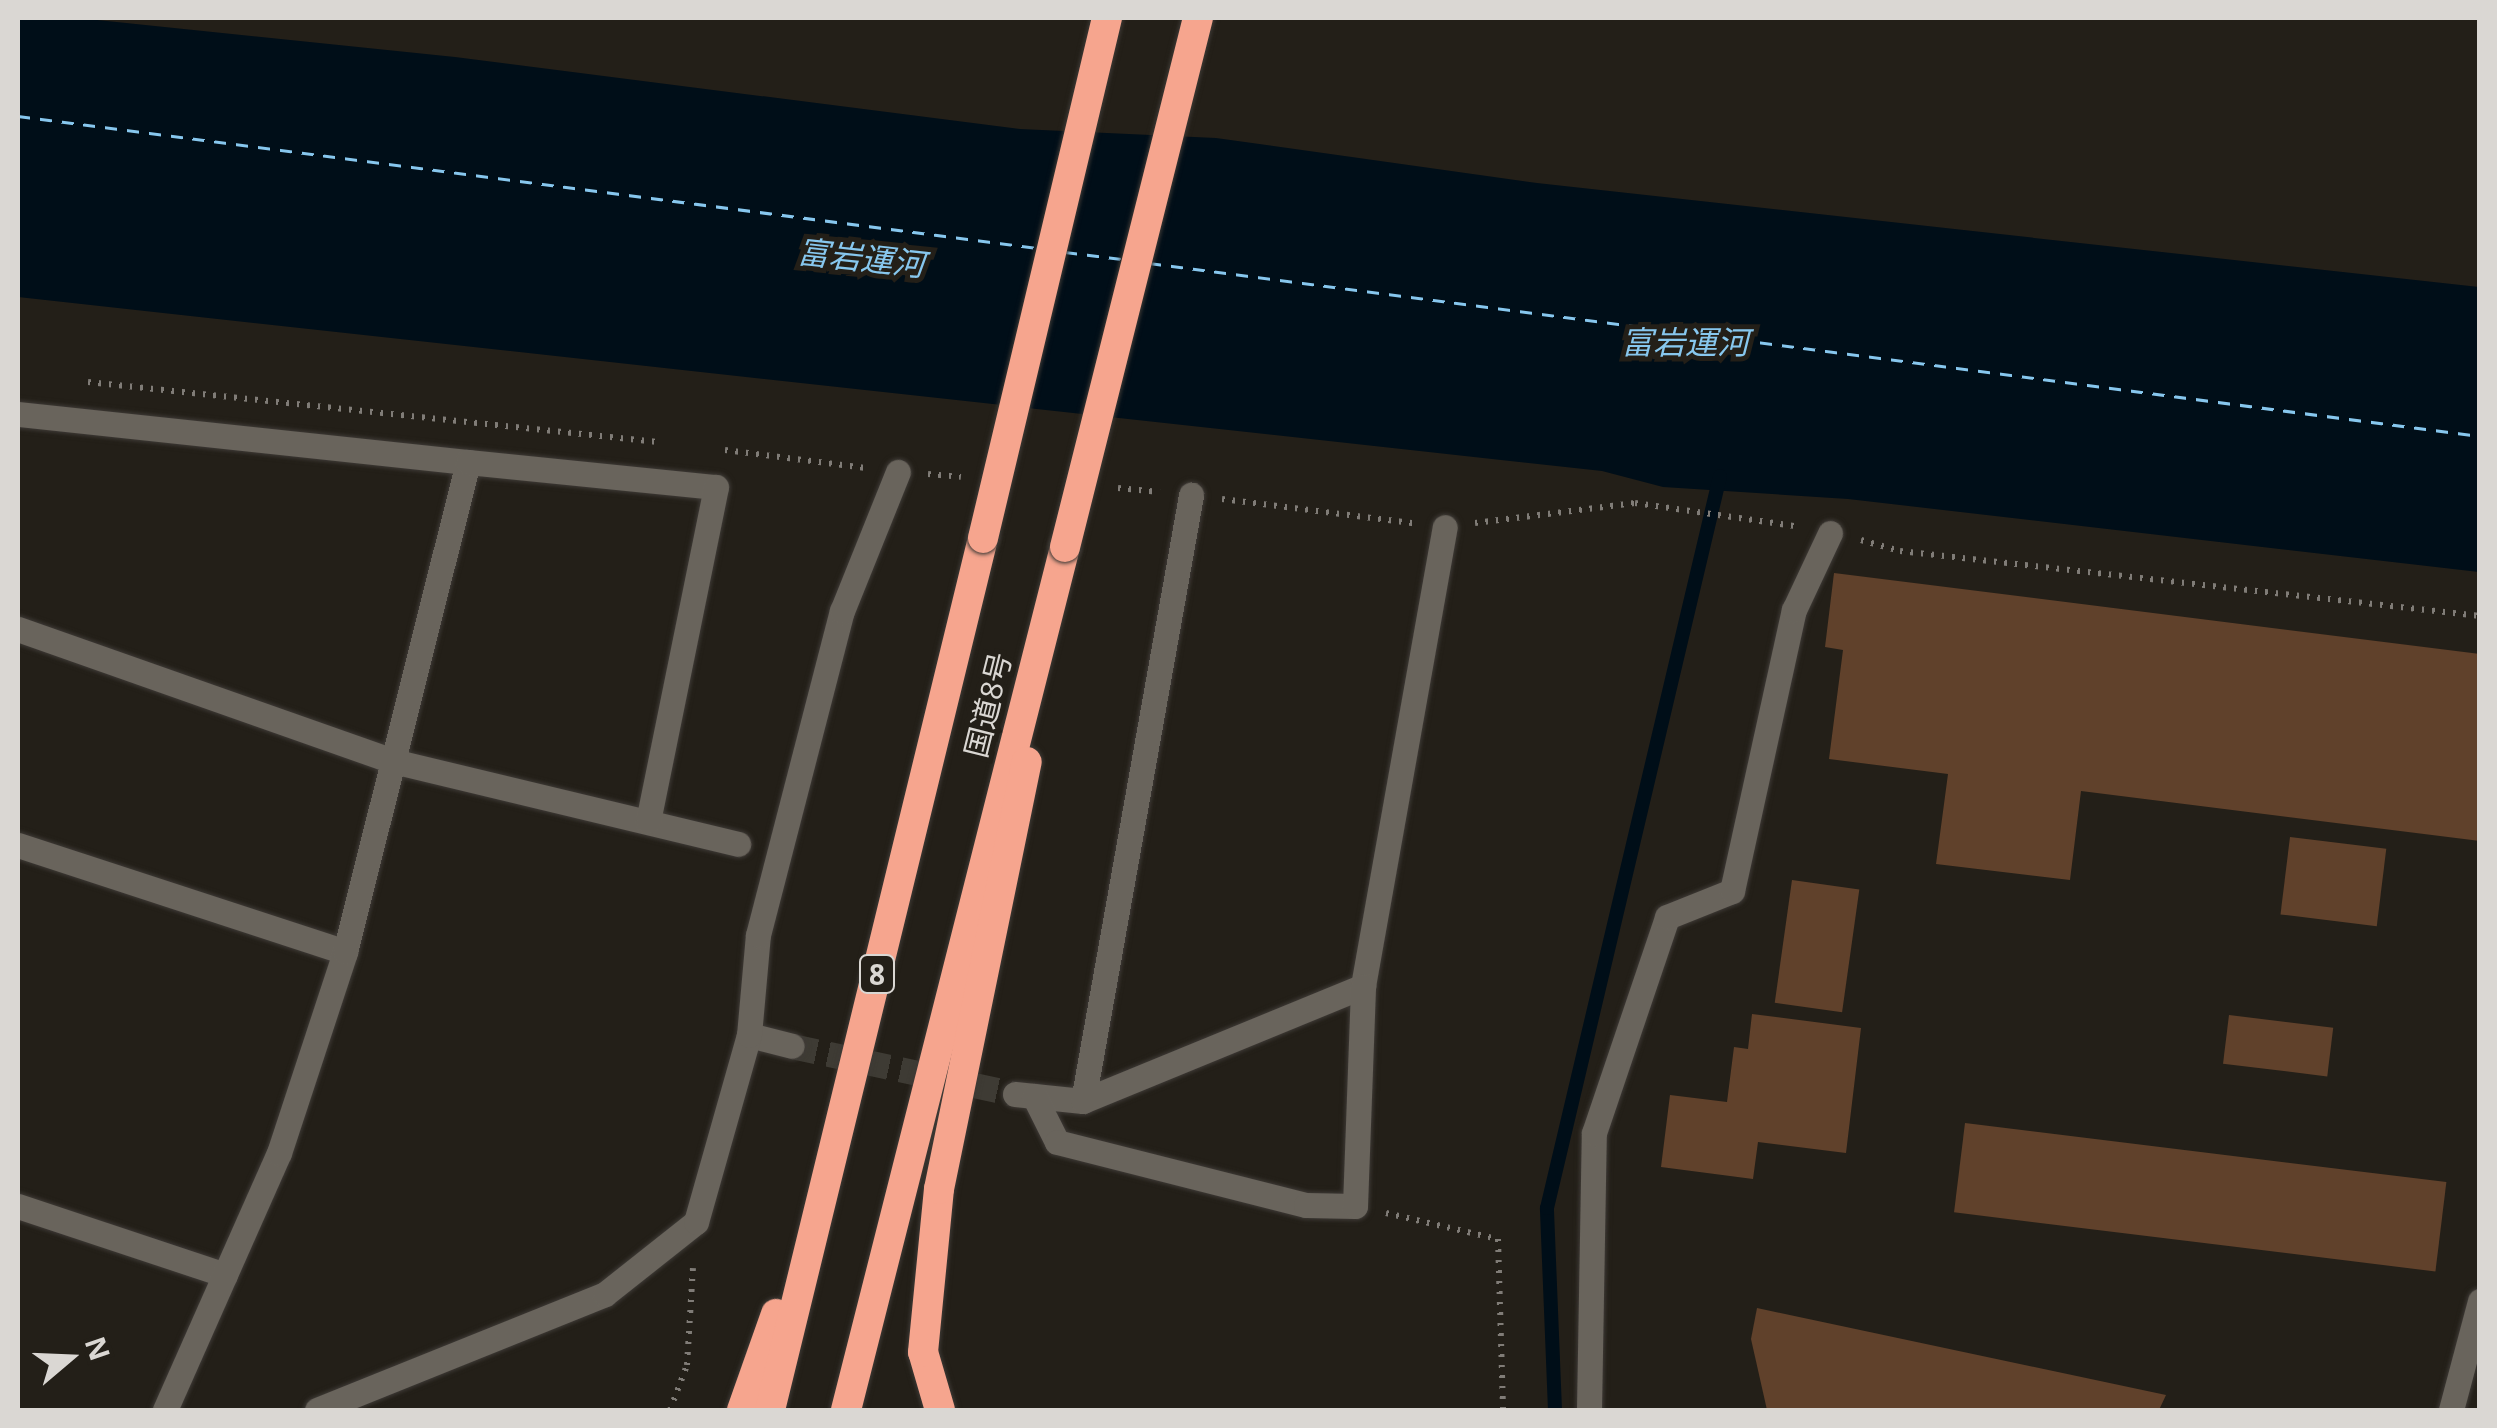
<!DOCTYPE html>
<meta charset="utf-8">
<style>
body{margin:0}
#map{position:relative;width:2497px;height:1428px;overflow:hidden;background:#231f18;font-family:"Open Sans","Noto Sans JP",sans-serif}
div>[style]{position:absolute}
.water>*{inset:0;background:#000e18}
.stream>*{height:14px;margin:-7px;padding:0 7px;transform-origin:7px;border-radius:7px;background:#000e18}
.ferry>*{height:2.5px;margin-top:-1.25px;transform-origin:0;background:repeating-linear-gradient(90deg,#87c7ee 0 12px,transparent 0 22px)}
.building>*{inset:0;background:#60412b;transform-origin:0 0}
.minor-tunnel>*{height:25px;margin-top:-12.5px;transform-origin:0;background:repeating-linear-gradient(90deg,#3e3b34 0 25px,transparent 0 37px)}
.path>*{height:6px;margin-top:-3px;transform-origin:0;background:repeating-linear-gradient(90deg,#807c77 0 2.5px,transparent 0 10.5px)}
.roads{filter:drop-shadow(0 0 2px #3e3a36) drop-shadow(0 0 2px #3e3a36)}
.minor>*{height:25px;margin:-12.5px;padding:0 12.5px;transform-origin:12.5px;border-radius:12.5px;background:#69645c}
.highway>*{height:30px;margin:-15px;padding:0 15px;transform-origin:15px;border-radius:15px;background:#f6a58e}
.bridges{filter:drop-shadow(0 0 2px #3e3a36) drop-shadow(0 0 2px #3e3a36)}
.highway-bridge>*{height:30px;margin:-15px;padding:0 15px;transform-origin:15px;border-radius:15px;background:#f6a58e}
span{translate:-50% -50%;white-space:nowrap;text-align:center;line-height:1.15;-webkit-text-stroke:10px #231f18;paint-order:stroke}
.shield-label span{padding:2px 8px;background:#231f18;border:2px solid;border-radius:8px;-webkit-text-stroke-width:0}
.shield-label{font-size:28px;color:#dad7d3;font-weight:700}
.street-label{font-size:30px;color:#dad7d3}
.water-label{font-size:32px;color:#87c7ee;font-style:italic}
.frame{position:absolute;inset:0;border:20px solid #dad7d3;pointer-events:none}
.north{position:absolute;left:20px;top:1308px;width:100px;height:100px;-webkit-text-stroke:8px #231f18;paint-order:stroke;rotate:71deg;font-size:28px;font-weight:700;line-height:40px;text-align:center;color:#dad7d3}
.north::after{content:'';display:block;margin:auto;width:35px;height:45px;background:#dad7d3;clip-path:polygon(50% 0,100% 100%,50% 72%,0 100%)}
</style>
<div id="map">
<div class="water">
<i style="clip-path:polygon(18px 18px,78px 18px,455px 57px,1020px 129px,1216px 138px,1537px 183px,2479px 287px,2479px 572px,1848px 499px,1663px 487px,1602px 471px,18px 297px)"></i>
</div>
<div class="stream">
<i style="left:1555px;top:1410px;width:202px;rotate:-92.3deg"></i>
<i style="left:1547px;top:1208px;width:752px;rotate:-76.7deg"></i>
</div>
<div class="ferry">
<i style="left:18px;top:116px;width:1028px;rotate:7.38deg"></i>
<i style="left:1065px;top:252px;width:57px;rotate:7deg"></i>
<i style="left:1149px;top:263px;width:1342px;rotate:7.41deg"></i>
</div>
<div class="building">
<i style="clip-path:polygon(1834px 573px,2480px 654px,2480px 841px,2081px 791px,2070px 880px,1936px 864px,1948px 774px,1829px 759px,1843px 650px,1825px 647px)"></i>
<i style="left:2290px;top:837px;width:97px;height:78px;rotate:7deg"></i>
<i style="left:1792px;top:880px;width:68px;height:124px;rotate:8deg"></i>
<i style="clip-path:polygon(1752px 1014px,1861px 1028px,1846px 1153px,1758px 1142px,1753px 1179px,1661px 1167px,1670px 1095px,1727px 1102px,1734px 1047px,1748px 1049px)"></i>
<i style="left:2229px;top:1015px;width:105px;height:49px;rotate:7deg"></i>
<i style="left:1965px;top:1123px;width:485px;height:90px;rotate:7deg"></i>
<i style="clip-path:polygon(1757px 1308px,2166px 1395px,2159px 1410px,1767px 1410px,1751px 1339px)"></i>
</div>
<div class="minor-tunnel">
<i style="left:792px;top:1046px;width:228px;rotate:12.1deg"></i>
</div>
<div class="path">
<i style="left:88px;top:382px;width:573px;rotate:6.01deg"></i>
<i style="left:725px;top:450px;width:142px;rotate:7.3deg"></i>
<i style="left:928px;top:474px;width:33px;rotate:5deg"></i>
<i style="left:1118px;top:488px;width:42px;rotate:5.4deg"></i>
<i style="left:1222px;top:499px;width:193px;rotate:7.2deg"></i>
<i style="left:1475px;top:523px;width:161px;rotate:-7.1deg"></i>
<i style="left:1635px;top:503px;width:162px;rotate:8.2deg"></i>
<i style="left:1861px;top:540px;width:41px;rotate:15.8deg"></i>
<i style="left:1900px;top:551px;width:584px;rotate:6.39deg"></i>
<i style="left:1386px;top:1213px;width:115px;rotate:13.1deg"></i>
<i style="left:1498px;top:1239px;width:171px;rotate:88.3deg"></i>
<i style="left:670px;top:1410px;width:48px;rotate:-69.3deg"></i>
<i style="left:687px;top:1365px;width:97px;rotate:-86.5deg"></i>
</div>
<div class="roads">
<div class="minor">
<i style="left:18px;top:414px;width:453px;rotate:6.1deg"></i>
<i style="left:18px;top:629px;width:398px;rotate:19.4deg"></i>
<i style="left:393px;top:761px;width:355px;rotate:13.5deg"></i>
<i style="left:18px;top:845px;width:344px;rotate:18.1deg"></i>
<i style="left:749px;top:1035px;width:44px;rotate:14.3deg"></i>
<i style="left:1015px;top:1094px;width:68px;rotate:5.9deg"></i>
<i style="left:1083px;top:1101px;width:303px;rotate:-22.3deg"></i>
<i style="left:1363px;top:986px;width:466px;rotate:-79.9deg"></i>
<i style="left:1034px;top:1096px;width:51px;rotate:63.4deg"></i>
<i style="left:1057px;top:1142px;width:257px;rotate:14.2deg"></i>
<i style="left:1306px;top:1205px;width:49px;rotate:1.2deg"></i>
<i style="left:1355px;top:1206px;width:220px;rotate:-87.9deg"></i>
<i style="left:1083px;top:1101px;width:616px;rotate:-79.89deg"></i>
<i style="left:18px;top:1206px;width:218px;rotate:18.4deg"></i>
<i style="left:165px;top:1410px;width:281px;rotate:-66.1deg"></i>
<i style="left:279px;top:1153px;width:212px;rotate:-71.8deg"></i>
<i style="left:345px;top:952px;width:505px;rotate:-75.91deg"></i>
<i style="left:468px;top:462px;width:249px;rotate:5.8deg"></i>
<i style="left:716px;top:487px;width:341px;rotate:101.5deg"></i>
<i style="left:317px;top:1410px;width:310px;rotate:-21.9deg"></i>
<i style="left:605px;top:1294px;width:116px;rotate:-38.4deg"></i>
<i style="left:696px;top:1222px;width:194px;rotate:-74.2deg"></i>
<i style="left:749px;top:1035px;width:100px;rotate:-84.9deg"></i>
<i style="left:758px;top:935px;width:335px;rotate:-75.5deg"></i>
<i style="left:842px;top:611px;width:150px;rotate:-68.1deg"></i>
<i style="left:1589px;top:1410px;width:277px;rotate:-89deg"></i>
<i style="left:1594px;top:1133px;width:228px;rotate:-71.3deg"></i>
<i style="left:1667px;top:917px;width:70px;rotate:-21.8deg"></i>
<i style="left:1732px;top:891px;width:288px;rotate:-77.6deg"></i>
<i style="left:1794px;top:610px;width:85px;rotate:-64.9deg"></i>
<i style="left:2451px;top:1410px;width:113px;rotate:-75.1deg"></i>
</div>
<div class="highway">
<i style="left:742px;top:1410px;width:102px;rotate:-70.5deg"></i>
<i style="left:770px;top:1410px;width:898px;rotate:-76.27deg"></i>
<i style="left:846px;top:1410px;width:890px;rotate:-75.76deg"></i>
<i style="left:940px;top:1410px;width:60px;rotate:-106.3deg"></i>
<i style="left:923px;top:1352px;width:164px;rotate:-84.4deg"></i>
<i style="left:939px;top:1189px;width:436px;rotate:-78.4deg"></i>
</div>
</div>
<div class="bridges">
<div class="highway-bridge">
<i style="left:983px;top:538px;width:535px;rotate:-76.59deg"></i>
<i style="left:1065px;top:547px;width:545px;rotate:-75.89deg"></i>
</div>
</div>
<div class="shield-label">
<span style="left:877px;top:974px">8</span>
</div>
<div class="street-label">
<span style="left:988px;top:705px;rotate:-76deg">国道8号</span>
</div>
<div class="water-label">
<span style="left:861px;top:258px;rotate:6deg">富岩運河</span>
<span style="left:1685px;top:342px">富岩運河</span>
</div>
<div class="frame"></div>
<div class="north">N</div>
</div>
